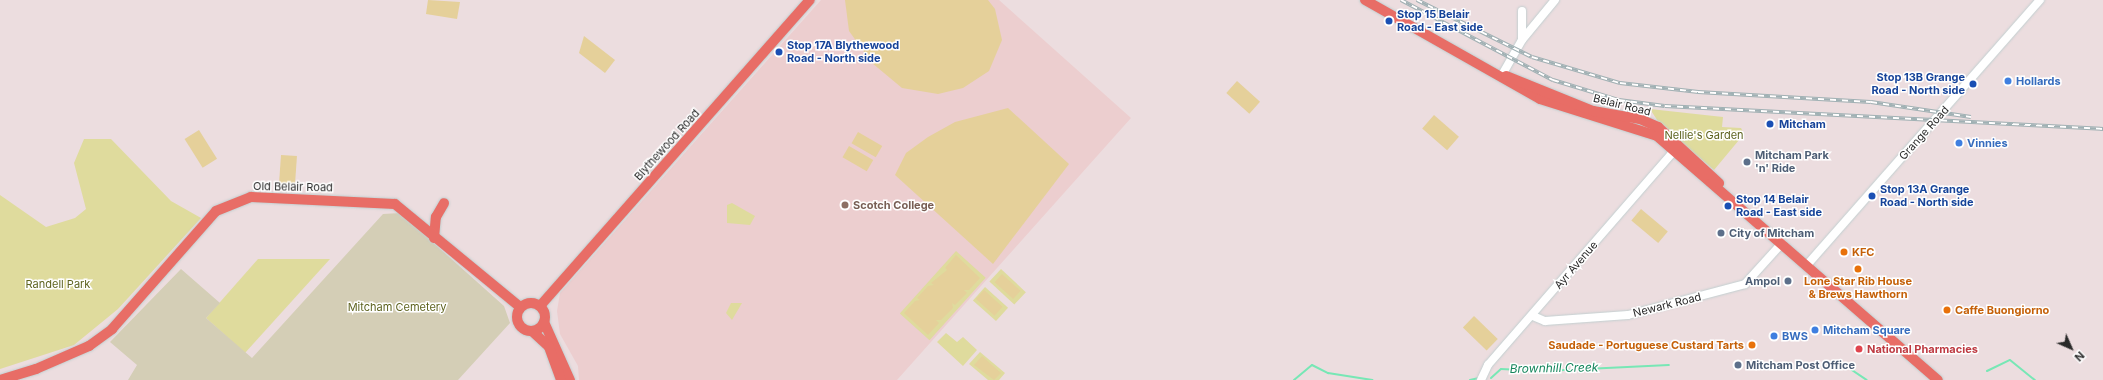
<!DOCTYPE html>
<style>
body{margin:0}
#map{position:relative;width:2103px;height:380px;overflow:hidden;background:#ecdddf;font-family:Inter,sans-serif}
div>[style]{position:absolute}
.education>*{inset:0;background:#eccecf}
.green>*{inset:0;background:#dfdb9d;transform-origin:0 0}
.cemetery>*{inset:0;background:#d4ceb6}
.pitch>*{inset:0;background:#e5d09a;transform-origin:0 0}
.stream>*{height:2px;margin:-1px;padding:0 1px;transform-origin:1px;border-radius:1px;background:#77e7b5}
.roads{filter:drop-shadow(0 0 1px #c2cfd0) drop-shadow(0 0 1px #c2cfd0)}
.minor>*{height:8px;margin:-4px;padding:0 4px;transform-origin:4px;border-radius:4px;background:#fff}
.major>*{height:10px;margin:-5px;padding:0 5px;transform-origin:5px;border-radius:5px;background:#e86d66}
.major>.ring{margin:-5px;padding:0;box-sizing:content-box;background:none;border:10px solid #e86d66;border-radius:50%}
.rail>*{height:3.5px;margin-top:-1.75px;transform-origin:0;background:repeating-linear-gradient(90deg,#fff 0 6px,#a0b1b4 0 12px);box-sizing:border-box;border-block:1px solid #a0b1b4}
.dots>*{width:11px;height:11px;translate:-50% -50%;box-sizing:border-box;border:2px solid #fff;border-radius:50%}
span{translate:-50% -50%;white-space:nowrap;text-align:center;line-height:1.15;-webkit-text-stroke:3px #fff;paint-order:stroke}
.transit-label{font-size:11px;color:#164399;font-weight:700}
.left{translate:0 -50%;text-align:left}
.right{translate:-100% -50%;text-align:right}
.shop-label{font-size:11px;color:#366cbe;font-weight:700}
.street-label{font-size:11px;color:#2a2a2a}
.park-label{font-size:11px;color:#5e631f}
.service-label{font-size:11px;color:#4e5e75;font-weight:700}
.education-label{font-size:11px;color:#785e54;font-weight:700}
.food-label{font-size:11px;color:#c56008;font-weight:700}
.health-label{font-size:11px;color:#be3a42;font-weight:700}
.water-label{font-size:12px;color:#16865d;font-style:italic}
.north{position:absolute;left:2051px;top:328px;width:40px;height:40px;-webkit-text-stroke:3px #fff;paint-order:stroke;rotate:135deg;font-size:11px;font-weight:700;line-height:16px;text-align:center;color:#2a2a2a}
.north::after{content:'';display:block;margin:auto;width:14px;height:18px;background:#2a2a2a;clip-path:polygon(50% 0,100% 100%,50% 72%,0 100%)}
</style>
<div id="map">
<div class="education">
<i style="clip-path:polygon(821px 0,999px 0,1131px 118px,897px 380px,579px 380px,578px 366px,560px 334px,557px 311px,560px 293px)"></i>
</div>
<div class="green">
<i style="clip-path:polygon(1650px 109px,1723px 117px,1722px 127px,1741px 128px,1744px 134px,1714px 170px,1659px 123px)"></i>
<i style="clip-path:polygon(84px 139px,111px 139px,171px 201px,201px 218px,118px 309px,74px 345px,0 369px,0 195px,46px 227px,75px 218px,86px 209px,74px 163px)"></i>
<i style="clip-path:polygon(732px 203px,755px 216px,750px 225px,727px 223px,727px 205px)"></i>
<i style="left:956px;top:251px;width:40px;height:84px;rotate:42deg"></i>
<i style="clip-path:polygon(258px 259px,330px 259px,245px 353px,206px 318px)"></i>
<i style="left:1001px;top:269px;width:34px;height:17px;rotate:43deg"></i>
<i style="left:985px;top:287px;width:31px;height:18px;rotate:42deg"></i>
<i style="clip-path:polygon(731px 303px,742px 303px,732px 320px,726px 313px)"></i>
<i style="clip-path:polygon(946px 333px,957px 342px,963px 337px,977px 350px,963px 366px,937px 342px)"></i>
<i style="clip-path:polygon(980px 352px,1005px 373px,999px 380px,988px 380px,969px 364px)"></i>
</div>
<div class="cemetery">
<i style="clip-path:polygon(400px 213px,504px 306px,510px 323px,458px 380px,128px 380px,137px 365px,110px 342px,181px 269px,220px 303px,206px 318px,252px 358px,383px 214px)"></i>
</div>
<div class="pitch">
<i style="clip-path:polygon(428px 0,460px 2px,457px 19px,426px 14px)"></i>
<i style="clip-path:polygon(845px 0,988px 0,995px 9px,1002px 40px,989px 71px,963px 88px,938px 94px,902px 88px,872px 63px,849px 31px)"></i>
<i style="clip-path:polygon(584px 36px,615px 60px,605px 73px,579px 53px)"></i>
<i style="left:1237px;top:81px;width:31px;height:16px;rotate:42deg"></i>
<i style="clip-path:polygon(1008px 108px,1069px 164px,993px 264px,895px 175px,906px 153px,928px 137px,955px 122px)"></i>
<i style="left:1434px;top:115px;width:33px;height:18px;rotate:41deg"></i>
<i style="left:199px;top:130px;width:34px;height:17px;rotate:58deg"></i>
<i style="left:858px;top:132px;width:28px;height:13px;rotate:30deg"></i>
<i style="left:849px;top:146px;width:28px;height:13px;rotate:30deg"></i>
<i style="left:281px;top:155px;width:16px;height:32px;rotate:4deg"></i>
<i style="left:1641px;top:209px;width:35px;height:15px;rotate:40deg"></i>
<i style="clip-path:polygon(956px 255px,980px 278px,969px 290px,964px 290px,967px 293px,955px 305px,952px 303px,953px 308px,941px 320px,936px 320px,939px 323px,928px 335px,904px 313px,915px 301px,920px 300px,917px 298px,928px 286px,934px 285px,931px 283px,947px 270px,945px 268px)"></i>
<i style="left:1002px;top:274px;width:25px;height:11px;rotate:42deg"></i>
<i style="left:984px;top:290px;width:25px;height:12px;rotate:42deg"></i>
<i style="left:1474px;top:316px;width:33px;height:16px;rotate:44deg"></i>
<i style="clip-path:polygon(982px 356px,1001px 373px,994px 380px,974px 365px)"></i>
</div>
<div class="stream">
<i style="left:1840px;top:362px;width:32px;rotate:34deg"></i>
<i style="left:1987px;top:371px;width:25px;rotate:-26deg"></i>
<i style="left:2010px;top:360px;width:32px;rotate:39deg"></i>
<i style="left:1491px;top:378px;width:13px;rotate:-42deg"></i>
<i style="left:1501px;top:369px;width:43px;rotate:2.7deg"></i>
<i style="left:1544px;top:371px;width:125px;rotate:-2.7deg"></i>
<i style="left:1294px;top:380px;width:23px;rotate:-40deg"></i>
<i style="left:1312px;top:365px;width:18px;rotate:27deg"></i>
<i style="left:1328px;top:373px;width:45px;rotate:9deg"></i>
<i style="left:1470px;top:380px;width:9px;rotate:-13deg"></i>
</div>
<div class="roads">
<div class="minor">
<i style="left:1522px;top:11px;width:28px;rotate:90deg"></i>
<i style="left:1502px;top:75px;width:40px;rotate:-60.3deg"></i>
<i style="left:1522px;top:40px;width:52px;rotate:-50.5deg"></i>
<i style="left:1807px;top:265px;width:353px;rotate:-48.7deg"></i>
<i style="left:1533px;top:316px;width:13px;rotate:23deg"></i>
<i style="left:1545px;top:321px;width:83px;rotate:-4.1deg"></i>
<i style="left:1628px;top:315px;width:121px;rotate:-14.8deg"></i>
<i style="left:1745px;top:284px;width:55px;rotate:-47.9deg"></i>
<i style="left:1481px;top:380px;width:17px;rotate:-65deg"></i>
<i style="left:1488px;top:365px;width:284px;rotate:-49deg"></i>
</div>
<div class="major">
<i style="left:1365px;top:0;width:201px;rotate:29.5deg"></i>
<i style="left:1540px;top:99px;width:123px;rotate:17.5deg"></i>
<i style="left:1657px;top:136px;width:372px;rotate:41deg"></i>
<i style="left:1506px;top:76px;width:94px;rotate:21.9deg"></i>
<i style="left:1593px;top:111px;width:48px;rotate:9.7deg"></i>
<i style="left:1640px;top:119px;width:20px;rotate:24deg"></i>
<i style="left:1658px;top:127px;width:83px;rotate:42.6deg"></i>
<i style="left:434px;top:238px;width:21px;rotate:-85deg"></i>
<i style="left:436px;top:217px;width:16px;rotate:-60deg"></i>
<i class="ring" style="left:517px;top:303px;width:18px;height:18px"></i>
<i style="left:540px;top:306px;width:408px;rotate:-48.6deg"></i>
<i style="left:544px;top:322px;width:64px;rotate:65.9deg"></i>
<i style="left:532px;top:331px;width:23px;rotate:43deg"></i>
<i style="left:549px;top:347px;width:35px;rotate:70deg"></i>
<i style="left:0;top:380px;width:38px;rotate:-17deg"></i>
<i style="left:36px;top:369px;width:58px;rotate:-23.5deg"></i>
<i style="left:89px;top:346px;width:29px;rotate:-36deg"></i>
<i style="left:112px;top:329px;width:157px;rotate:-48.6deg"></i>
<i style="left:216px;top:211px;width:38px;rotate:-22deg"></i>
<i style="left:251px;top:197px;width:144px;rotate:2.8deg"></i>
<i style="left:395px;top:204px;width:162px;rotate:39.5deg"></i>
</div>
</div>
<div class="rail">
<i style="left:1401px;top:0;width:172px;rotate:27.8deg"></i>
<i style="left:1553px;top:80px;width:69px;rotate:16.9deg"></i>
<i style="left:1619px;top:100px;width:46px;rotate:7.4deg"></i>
<i style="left:1665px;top:106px;width:439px;rotate:3deg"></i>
<i style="left:1417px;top:0;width:128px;rotate:26.4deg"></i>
<i style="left:1532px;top:57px;width:92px;rotate:16.5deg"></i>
<i style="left:1620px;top:83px;width:79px;rotate:6.6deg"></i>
<i style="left:1698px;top:92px;width:173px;rotate:3.3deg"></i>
<i style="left:1871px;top:102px;width:101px;rotate:8.5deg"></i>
</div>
<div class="dots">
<i style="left:1389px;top:21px;background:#1a4fb4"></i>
<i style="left:779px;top:52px;background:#1a4fb4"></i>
<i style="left:2008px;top:81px;background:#3f7fe0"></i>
<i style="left:1973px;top:84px;background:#1a4fb4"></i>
<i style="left:1770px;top:124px;background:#1a4fb4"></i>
<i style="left:1959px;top:143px;background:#3f7fe0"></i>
<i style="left:1747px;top:162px;background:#5c6f8a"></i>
<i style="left:1872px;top:196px;background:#1a4fb4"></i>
<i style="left:845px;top:205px;background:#8d6e63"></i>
<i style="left:1728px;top:206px;background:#1a4fb4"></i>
<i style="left:1721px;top:233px;background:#5c6f8a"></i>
<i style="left:1844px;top:252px;background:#e8710a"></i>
<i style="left:1858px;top:269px;background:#e8710a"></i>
<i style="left:1788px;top:281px;background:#5c6f8a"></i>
<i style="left:1947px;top:310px;background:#e8710a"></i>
<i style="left:1815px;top:330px;background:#3f7fe0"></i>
<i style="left:1774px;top:336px;background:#3f7fe0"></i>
<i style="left:1752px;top:345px;background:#e8710a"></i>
<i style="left:1859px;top:349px;background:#e0444e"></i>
<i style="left:1738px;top:365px;background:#5c6f8a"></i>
</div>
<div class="transit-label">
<span class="left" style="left:1397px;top:21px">Stop 15 Belair<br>Road - East side</span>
<span class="left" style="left:787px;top:52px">Stop 17A Blythewood<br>Road - North side</span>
<span class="right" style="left:1965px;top:84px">Stop 13B Grange<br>Road - North side</span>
<span class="left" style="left:1779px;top:124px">Mitcham</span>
<span class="left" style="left:1880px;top:196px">Stop 13A Grange<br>Road - North side</span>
<span class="left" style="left:1736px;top:206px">Stop 14 Belair<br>Road - East side</span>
</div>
<div class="shop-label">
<span class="left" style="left:2016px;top:81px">Hollards</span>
<span class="left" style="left:1967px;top:143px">Vinnies</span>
<span class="left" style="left:1823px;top:330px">Mitcham Square</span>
<span class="left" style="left:1782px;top:336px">BWS</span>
</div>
<div class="street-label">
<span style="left:1622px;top:105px;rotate:14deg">Belair Road</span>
<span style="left:1924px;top:133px;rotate:-48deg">Grange Road</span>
<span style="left:667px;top:145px;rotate:-48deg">Blythewood Road</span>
<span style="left:293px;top:187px;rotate:1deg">Old Belair Road</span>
<span style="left:1576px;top:265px;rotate:-49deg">Ayr Avenue</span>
<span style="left:1667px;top:305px;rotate:-14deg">Newark Road</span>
</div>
<div class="park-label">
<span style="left:1704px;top:135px">Nellie's Garden</span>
<span style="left:58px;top:284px">Randell Park</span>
<span style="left:397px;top:307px">Mitcham Cemetery</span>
</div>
<div class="service-label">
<span class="left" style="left:1755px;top:162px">Mitcham Park<br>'n' Ride</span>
<span class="left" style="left:1729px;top:233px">City of Mitcham</span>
<span class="right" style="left:1780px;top:281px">Ampol</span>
<span class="left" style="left:1746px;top:365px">Mitcham Post Office</span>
</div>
<div class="education-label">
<span class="left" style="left:853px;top:205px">Scotch College</span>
</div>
<div class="food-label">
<span class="left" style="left:1852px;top:252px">KFC</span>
<span style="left:1858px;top:288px">Lone Star Rib House<br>&amp; Brews Hawthorn</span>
<span class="left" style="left:1955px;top:310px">Caffe Buongiorno</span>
<span class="right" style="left:1744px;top:345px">Saudade - Portuguese Custard Tarts</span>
</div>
<div class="health-label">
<span class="left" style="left:1867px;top:349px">National Pharmacies</span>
</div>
<div class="water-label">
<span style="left:1554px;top:368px;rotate:-1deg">Brownhill Creek</span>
</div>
<div class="north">N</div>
</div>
